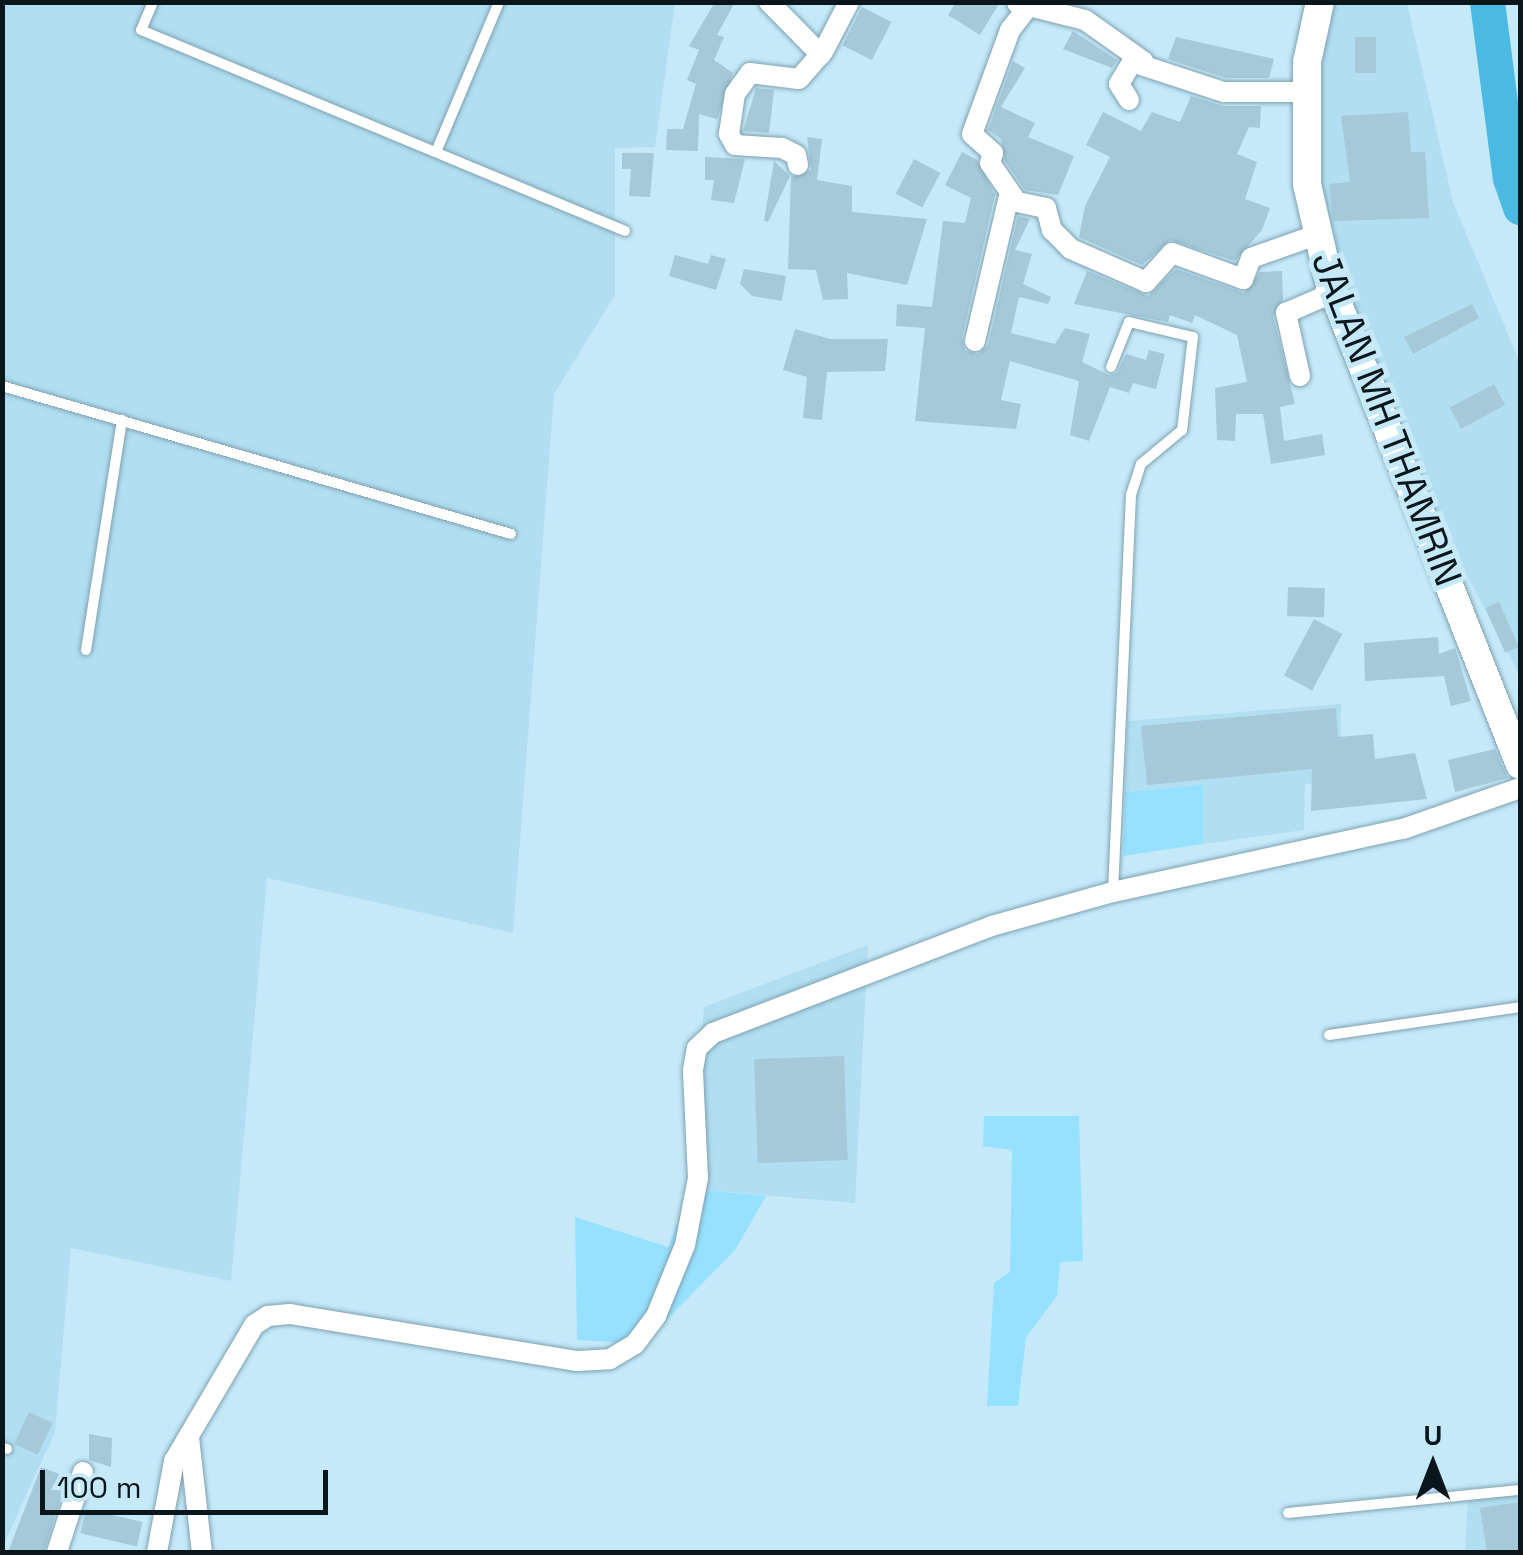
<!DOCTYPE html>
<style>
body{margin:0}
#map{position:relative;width:1523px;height:1555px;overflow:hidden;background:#c5e9f9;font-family:"Space Grotesk",sans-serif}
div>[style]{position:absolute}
.built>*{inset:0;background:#b1def1}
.green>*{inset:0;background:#96e1ff}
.river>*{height:35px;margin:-17.5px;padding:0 17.5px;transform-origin:17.5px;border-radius:17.5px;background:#4abae2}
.building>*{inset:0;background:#a5c9d8;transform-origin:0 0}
.roads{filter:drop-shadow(0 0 2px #7ea1af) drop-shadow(0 0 2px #7ea1af)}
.lane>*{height:10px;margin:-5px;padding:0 5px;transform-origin:5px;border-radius:5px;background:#fff}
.street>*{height:20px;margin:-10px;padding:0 10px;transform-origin:10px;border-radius:10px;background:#fff}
.secondary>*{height:28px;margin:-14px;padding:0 14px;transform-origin:14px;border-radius:14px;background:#fff}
span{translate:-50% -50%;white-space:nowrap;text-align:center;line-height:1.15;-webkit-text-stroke:10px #c5e9f9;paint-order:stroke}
.street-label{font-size:38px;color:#09171c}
.frame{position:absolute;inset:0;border:5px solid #09171c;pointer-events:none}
.north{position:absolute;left:1383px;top:1415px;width:100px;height:100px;-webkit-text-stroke:8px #c5e9f9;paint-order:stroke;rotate:0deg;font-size:28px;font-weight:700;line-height:40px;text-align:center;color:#09171c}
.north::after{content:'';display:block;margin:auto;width:35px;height:45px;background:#09171c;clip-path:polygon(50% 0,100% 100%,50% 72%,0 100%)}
.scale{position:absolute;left:40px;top:1470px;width:288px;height:45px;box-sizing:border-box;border:5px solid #09171c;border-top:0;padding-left:12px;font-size:30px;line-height:35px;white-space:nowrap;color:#09171c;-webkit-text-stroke:8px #c5e9f9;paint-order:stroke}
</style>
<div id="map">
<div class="built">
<i style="clip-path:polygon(3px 3px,675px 3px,655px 147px,615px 148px,615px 295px,554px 394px,513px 933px,267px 878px,231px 1281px,71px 1248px,55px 1432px,3px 1546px)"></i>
<i style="clip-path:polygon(1307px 3px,1407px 3px,1453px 202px,1520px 363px,1520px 676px,1312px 280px,1296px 151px)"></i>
<i style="clip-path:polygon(1341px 704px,1341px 783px,1305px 784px,1304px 830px,1203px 844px,1202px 785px,1125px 792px,1128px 721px)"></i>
<i style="clip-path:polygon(868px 945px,855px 1203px,691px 1189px,704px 1007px)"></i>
<i style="clip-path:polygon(1520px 1487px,1520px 1552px,1465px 1552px,1468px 1496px)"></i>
</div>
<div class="green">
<i style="clip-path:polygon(1203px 785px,1203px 844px,1123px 856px,1125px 792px)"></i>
<i style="clip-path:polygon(984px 1116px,1079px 1116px,1083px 1261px,1060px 1262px,1057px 1296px,1026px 1337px,1018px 1406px,987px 1406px,994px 1283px,1010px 1272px,1012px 1150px,983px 1146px)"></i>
<i style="clip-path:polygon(691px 1189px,766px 1196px,735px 1250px,643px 1344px,577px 1340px,575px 1217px,668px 1247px)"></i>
</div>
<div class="river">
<i style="left:1487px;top:2px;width:177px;rotate:82.6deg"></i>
<i style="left:1510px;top:178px;width:31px;rotate:71deg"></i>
</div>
<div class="building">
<i style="clip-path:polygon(715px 2px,735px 2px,717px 35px,724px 37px,714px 60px,733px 73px,717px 119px,699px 114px,698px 151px,666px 150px,667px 129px,683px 129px,696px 84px,687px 80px,699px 50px,689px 46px)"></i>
<i style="clip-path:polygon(956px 2px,1000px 2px,980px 35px,948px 15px)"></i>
<i style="left:862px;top:7px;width:33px;height:43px;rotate:27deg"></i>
<i style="clip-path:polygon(1073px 31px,1117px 60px,1112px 68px,1063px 49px)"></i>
<i style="clip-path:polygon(1176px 37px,1274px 59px,1269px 78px,1226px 78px,1168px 59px)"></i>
<i style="left:1355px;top:37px;width:21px;height:36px"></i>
<i style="clip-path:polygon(1013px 61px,1025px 68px,1001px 107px,1035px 123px,1028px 137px,1074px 156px,1058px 195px,1025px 190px,1005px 161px,1001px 139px,988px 130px)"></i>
<i style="clip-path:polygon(756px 88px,774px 90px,769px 133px,743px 131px)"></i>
<i style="clip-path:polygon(1191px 96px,1223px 106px,1261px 106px,1260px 128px,1249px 127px,1237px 154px,1257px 162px,1245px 199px,1270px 208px,1262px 230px,1235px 261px,1170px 240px,1142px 265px,1079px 237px,1085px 206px,1110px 157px,1086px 145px,1103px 112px,1141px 131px,1152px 112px,1180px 122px)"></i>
<i style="clip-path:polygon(1408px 112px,1411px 152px,1425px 152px,1429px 218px,1333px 221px,1329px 184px,1350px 182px,1341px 116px)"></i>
<i style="clip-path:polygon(807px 137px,822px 139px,817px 180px,852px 186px,852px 212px,927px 219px,907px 285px,847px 273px,848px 299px,823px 300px,816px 270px,788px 269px,791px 177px,811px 170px)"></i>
<i style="clip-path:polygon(962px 152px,977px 160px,995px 195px,962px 338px,965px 350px,978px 354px,988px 345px,1018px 216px,1030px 219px,1015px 250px,1032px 254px,1023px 284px,1051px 297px,1048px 304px,1019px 297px,1011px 333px,1055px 344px,1065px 328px,1090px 334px,1082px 362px,1109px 375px,1117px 373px,1126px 354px,1146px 360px,1149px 350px,1165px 354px,1156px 389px,1133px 383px,1129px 393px,1110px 387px,1089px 441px,1070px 435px,1079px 381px,1010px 361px,1001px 400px,1021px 404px,1016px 429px,915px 421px,925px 328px,896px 326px,897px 304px,932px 307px,943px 221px,965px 223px,971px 198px,945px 185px)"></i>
<i style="clip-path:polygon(622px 153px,654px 153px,650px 197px,629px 196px,631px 169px,622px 169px)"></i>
<i style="clip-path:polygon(705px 157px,745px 159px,734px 203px,711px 200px,714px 180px,705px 180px)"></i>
<i style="left:914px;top:159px;width:30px;height:39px;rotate:28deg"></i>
<i style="clip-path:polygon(774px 161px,790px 176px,768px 222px,764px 221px)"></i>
<i style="clip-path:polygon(675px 255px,708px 264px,711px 255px,726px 259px,716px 290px,669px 276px)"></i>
<i style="clip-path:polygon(744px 269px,786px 276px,782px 301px,752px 296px,740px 284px)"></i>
<i style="clip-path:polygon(1176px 269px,1244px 293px,1260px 272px,1282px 271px,1283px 299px,1273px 316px,1295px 404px,1280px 407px,1284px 441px,1322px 434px,1325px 455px,1271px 464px,1263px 414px,1236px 414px,1235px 441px,1217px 440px,1215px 388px,1247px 382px,1237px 335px,1195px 315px,1192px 323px,1170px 315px,1168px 322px,1074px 304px,1087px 271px,1148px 296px)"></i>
<i style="clip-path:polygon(1472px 304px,1479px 318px,1413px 354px,1404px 337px)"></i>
<i style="clip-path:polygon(795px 329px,830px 339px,888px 339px,885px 371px,827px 372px,822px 420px,803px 418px,807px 377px,783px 370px)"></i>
<i style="left:1494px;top:384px;width:24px;height:50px;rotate:62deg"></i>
<i style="left:1288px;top:587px;width:37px;height:29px;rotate:2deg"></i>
<i style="left:1499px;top:602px;width:49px;height:15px;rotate:66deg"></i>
<i style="left:1314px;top:619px;width:32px;height:64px;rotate:28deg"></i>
<i style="clip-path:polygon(1438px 637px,1439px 654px,1455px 648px,1471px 701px,1451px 706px,1444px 676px,1365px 681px,1364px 643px)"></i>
<i style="clip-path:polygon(1336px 708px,1338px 737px,1373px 734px,1375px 759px,1415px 753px,1427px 799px,1311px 811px,1312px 769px,1147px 785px,1141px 726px)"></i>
<i style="clip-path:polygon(1495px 749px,1508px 778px,1455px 792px,1448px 760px)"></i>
<i style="left:844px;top:1056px;width:104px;height:90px;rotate:88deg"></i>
<i style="left:29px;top:1412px;width:26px;height:35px;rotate:25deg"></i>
<i style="clip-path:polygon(89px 1434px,112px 1438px,111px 1467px,89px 1460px)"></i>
<i style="clip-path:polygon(41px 1467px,67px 1477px,44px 1552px,8px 1552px)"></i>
<i style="clip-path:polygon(1520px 1502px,1520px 1552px,1487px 1552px,1480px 1508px)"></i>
<i style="left:86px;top:1509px;width:58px;height:25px;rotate:13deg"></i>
</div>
<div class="roads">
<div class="lane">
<i style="left:153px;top:2px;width:30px;rotate:113deg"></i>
<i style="left:141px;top:30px;width:524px;rotate:22.55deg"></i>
<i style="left:436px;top:152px;width:163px;rotate:-67.2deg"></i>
<i style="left:1111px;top:367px;width:48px;rotate:-68.2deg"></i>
<i style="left:1129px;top:322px;width:66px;rotate:13.2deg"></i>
<i style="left:1193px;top:337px;width:94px;rotate:96.7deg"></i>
<i style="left:1182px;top:430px;width:53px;rotate:140.3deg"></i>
<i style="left:1141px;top:464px;width:33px;rotate:108deg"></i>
<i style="left:1131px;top:495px;width:396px;rotate:92.6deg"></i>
<i style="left:2px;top:386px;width:530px;rotate:16.21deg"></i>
<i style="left:86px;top:650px;width:233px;rotate:-81.1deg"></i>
<i style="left:1329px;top:1035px;width:193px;rotate:-8.3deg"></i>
<i style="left:2px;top:1448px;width:5px;rotate:11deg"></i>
<i style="left:1288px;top:1513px;width:233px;rotate:-5.7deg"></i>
</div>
<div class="street">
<i style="left:769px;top:2px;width:74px;rotate:45.5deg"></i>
<i style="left:1017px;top:3px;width:70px;rotate:14deg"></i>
<i style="left:1085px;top:20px;width:72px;rotate:35.4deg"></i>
<i style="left:1129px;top:100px;width:19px;rotate:-122deg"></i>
<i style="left:1119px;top:84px;width:26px;rotate:-59deg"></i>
<i style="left:1132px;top:62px;width:97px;rotate:18.1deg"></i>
<i style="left:1224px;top:92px;width:83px"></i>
<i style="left:798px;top:165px;width:10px;rotate:-101deg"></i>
<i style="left:796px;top:155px;width:16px;rotate:-153deg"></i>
<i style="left:782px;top:148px;width:47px;rotate:-176.3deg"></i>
<i style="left:735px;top:145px;width:13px;rotate:-119deg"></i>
<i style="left:729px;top:134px;width:40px;rotate:-81.5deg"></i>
<i style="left:735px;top:94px;width:26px;rotate:-54deg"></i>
<i style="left:750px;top:73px;width:49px;rotate:7deg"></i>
<i style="left:799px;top:79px;width:38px;rotate:-49deg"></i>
<i style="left:824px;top:50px;width:54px;rotate:-62.5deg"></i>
<i style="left:1014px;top:198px;width:42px;rotate:-124.4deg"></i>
<i style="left:990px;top:163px;width:10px;rotate:-73deg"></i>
<i style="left:993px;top:153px;width:28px;rotate:-138deg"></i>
<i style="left:972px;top:134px;width:111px;rotate:-69.9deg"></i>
<i style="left:1010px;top:30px;width:28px;rotate:-52deg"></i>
<i style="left:975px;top:341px;width:145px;rotate:-76.8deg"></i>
<i style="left:1008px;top:200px;width:39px;rotate:12deg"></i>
<i style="left:1046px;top:208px;width:23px;rotate:75deg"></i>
<i style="left:1052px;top:230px;width:27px;rotate:45deg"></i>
<i style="left:1071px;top:249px;width:82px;rotate:23.7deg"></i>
<i style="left:1146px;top:282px;width:39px;rotate:-48deg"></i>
<i style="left:1172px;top:253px;width:76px;rotate:20.1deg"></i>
<i style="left:1243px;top:279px;width:22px;rotate:-69deg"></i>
<i style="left:1251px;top:258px;width:69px;rotate:-19.5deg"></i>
<i style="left:1300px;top:376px;width:65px;rotate:-102.5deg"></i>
<i style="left:1286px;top:313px;width:40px;rotate:-23.4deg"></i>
<i style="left:1323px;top:297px;width:17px;rotate:-69deg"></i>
<i style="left:189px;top:1437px;width:116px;rotate:83.6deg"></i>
<i style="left:57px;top:1552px;width:84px;rotate:-72deg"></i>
<i style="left:157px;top:1552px;width:93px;rotate:-79.4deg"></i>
<i style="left:174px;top:1461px;width:158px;rotate:-59.5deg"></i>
<i style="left:254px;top:1325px;width:17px;rotate:-33deg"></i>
<i style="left:268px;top:1316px;width:22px;rotate:-5deg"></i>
<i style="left:290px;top:1314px;width:291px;rotate:9.3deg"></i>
<i style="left:577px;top:1361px;width:33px;rotate:-3deg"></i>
<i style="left:610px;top:1359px;width:29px;rotate:-31deg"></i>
<i style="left:635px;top:1344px;width:35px;rotate:-53deg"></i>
<i style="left:656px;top:1316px;width:77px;rotate:-67.8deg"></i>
<i style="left:685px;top:1245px;width:68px;rotate:-79deg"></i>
<i style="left:698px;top:1178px;width:108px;rotate:-92.7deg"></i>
<i style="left:693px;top:1070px;width:22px;rotate:-80deg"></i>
<i style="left:697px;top:1048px;width:22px;rotate:-43deg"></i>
<i style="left:713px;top:1033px;width:299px;rotate:-21deg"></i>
<i style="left:992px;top:926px;width:126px;rotate:-15.7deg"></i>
<i style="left:1113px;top:892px;width:297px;rotate:-12.3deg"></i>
<i style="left:1403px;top:829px;width:124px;rotate:-19.3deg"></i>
</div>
<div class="secondary">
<i style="left:1320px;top:2px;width:61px;rotate:102.2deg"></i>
<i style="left:1307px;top:62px;width:122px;rotate:90deg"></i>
<i style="left:1307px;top:184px;width:99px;rotate:77.2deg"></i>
<i style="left:1329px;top:281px;width:520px;rotate:68.46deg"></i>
</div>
</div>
<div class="street-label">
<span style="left:1386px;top:419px;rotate:69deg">JALAN MH THAMRIN</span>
</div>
<div class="frame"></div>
<div class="north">U</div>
<div class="scale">100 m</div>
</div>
